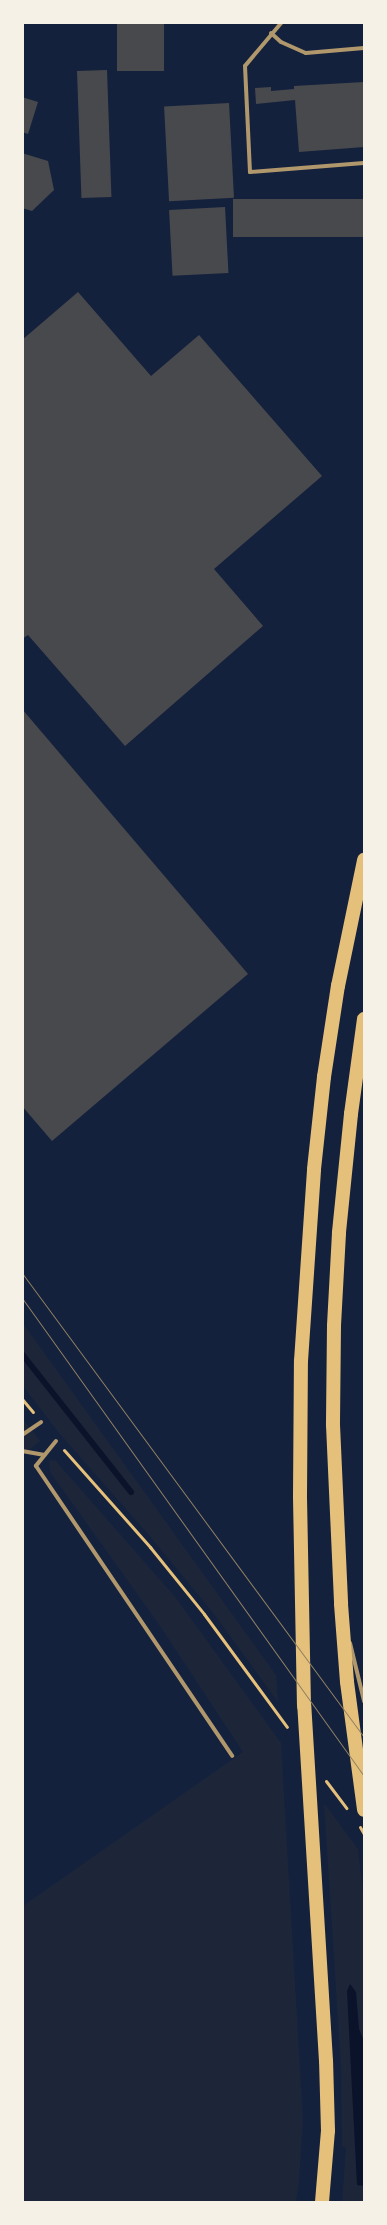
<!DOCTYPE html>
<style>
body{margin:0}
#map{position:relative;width:387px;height:2225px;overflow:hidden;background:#14213d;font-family:"Exo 2",sans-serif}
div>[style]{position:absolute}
.green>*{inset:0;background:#1d2539}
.water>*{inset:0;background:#0b132b}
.stream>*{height:6px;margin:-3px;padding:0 3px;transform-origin:3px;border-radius:3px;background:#0b132b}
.building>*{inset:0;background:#48494c;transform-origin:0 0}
.path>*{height:3px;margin:-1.5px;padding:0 1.5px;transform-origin:1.5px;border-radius:1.5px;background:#e5c07b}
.service>*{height:4px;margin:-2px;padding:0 2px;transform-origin:2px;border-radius:2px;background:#b1986c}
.trunk>*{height:14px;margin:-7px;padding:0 7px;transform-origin:7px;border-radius:7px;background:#e5c07b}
.tram>*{height:1px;margin:-0.5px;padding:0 0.5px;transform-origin:0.5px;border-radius:0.5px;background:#918062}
span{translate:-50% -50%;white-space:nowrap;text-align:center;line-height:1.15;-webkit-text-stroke:4.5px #f6f1e7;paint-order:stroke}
.frame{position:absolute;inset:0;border:24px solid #f6f1e7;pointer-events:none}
</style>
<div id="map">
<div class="green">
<i style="clip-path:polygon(22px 1322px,276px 1675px,278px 1702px,214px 1614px,148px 1534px,59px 1433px,23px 1386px)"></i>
<i style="clip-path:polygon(23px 1419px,40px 1441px,23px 1455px)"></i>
<i style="clip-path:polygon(55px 1460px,176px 1598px,281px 1743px,303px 2120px,299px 2182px,296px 2202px,23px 2202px,23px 1906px,243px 1752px,158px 1623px,50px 1472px,49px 1461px)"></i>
<i style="clip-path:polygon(324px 1803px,358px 1849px,364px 1902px,364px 2202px,342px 2202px,346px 2148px,342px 2146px,341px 2067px)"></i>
</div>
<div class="water">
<i style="clip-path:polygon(350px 1984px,356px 1992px,359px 2029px,364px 2041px,364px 2186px,357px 2185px,350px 2051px,347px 1991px)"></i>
</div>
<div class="stream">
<i style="left:22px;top:1354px;width:176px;rotate:51.7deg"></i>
</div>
<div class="building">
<i style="left:117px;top:22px;width:47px;height:49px"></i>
<i style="left:107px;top:70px;width:127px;height:30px;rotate:88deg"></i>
<i style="clip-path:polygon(364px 82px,364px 147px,299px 152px,295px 100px,256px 104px,255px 88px,271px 87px,271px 91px,294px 89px,294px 86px)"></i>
<i style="clip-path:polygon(22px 97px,38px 102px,28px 134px,22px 132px)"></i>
<i style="left:229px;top:103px;width:95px;height:65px;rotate:87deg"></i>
<i style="clip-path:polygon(22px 153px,48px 161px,54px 190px,32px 211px,22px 208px)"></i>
<i style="left:364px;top:199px;width:38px;height:131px;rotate:90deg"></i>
<i style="left:225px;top:207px;width:66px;height:56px;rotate:87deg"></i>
<i style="clip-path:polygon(78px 292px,151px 376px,199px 335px,322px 476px,214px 569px,263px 626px,125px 746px,28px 635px,22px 639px,22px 340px)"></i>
<i style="clip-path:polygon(22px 709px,248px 974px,52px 1141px,22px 1106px)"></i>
</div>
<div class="path">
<i style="left:22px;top:1399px;width:17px;rotate:50deg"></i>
<i style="left:64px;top:1450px;width:130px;rotate:48.4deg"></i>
<i style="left:150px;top:1547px;width:86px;rotate:51.1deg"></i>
<i style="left:204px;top:1614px;width:140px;rotate:53.7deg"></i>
<i style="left:326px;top:1781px;width:34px;rotate:53deg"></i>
<i style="left:360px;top:1827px;width:8px;rotate:60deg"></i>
</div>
<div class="service">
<i style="left:282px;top:22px;width:57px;rotate:130.1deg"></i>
<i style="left:245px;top:66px;width:106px;rotate:87.3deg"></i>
<i style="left:250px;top:172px;width:114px;rotate:-4.5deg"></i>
<i style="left:271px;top:33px;width:13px;rotate:42deg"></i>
<i style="left:281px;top:42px;width:27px;rotate:24deg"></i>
<i style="left:306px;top:53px;width:58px;rotate:-4.9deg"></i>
<i style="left:22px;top:1435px;width:23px;rotate:-34deg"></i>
<i style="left:56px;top:1441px;width:32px;rotate:129deg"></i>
<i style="left:36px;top:1466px;width:350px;rotate:55.9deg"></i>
<i style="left:22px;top:1451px;width:23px;rotate:10deg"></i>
<i style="left:350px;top:1643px;width:60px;rotate:76.4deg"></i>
</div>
<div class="trunk">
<i style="left:364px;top:1019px;width:96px;rotate:97.8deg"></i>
<i style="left:351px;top:1114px;width:120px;rotate:95.8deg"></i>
<i style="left:339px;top:1233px;width:93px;rotate:93.1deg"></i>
<i style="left:334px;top:1326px;width:99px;rotate:90.6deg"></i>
<i style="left:333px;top:1425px;width:179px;rotate:87.4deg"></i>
<i style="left:341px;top:1604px;width:78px;rotate:85.6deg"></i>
<i style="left:347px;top:1682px;width:129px;rotate:82.4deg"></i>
<i style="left:322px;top:2202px;width:71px;rotate:-85.2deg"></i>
<i style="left:328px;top:2131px;width:70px;rotate:-91.6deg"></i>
<i style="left:326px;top:2061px;width:356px;rotate:-93.5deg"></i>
<i style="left:304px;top:1706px;width:210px;rotate:-91.1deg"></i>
<i style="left:300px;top:1496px;width:135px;rotate:-89.6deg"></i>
<i style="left:301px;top:1361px;width:192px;rotate:-86.1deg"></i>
<i style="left:314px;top:1169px;width:93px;rotate:-83.8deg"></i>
<i style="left:324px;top:1077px;width:92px;rotate:-81.3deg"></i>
<i style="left:338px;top:986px;width:129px;rotate:-78.3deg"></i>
</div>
<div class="tram">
<i style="left:22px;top:1273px;width:576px;rotate:53.61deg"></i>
<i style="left:22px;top:1298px;width:588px;rotate:54.42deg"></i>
</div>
<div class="frame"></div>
</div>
